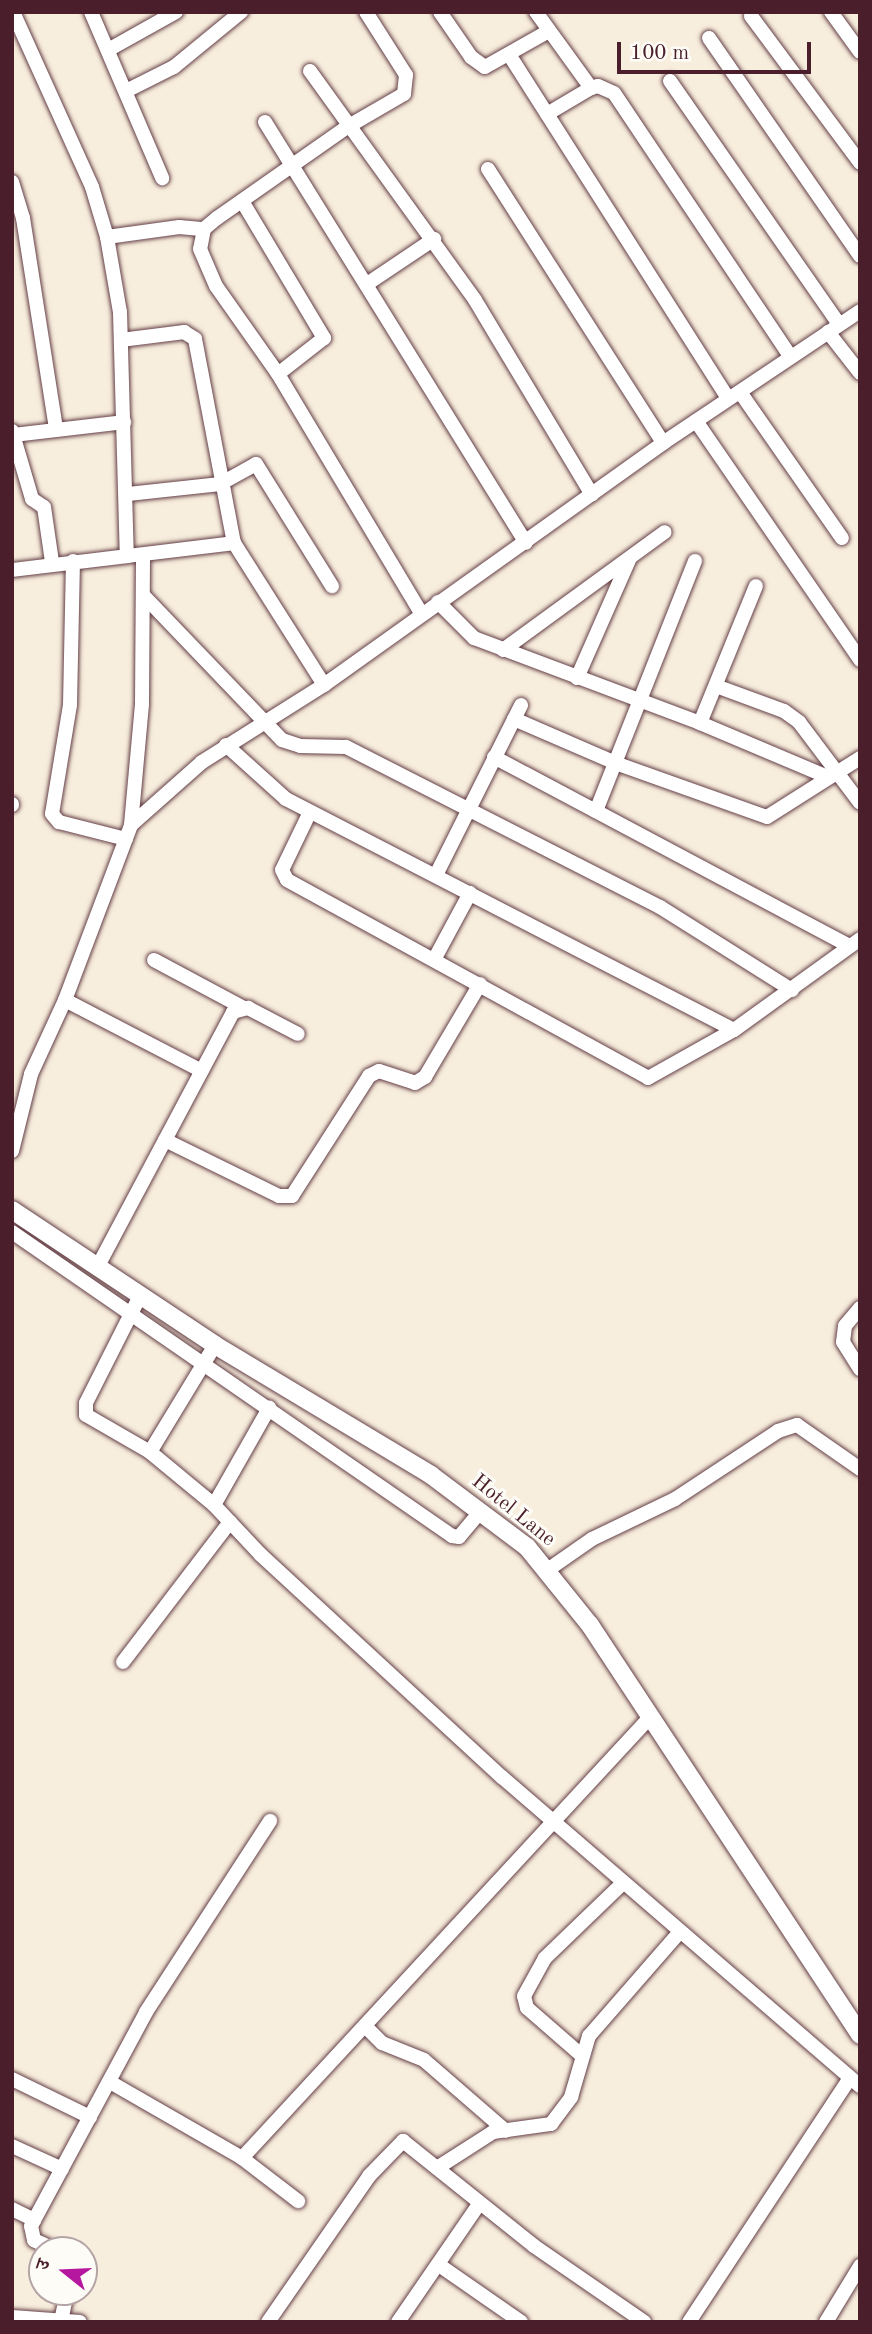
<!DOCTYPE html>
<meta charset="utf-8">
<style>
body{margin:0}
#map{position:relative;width:872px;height:2334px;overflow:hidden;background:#f8eedd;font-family:"Old Standard TT","Noto Serif Devanagari",serif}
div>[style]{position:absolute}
.roads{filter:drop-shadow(0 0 2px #643e46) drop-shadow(0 0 2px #643e46)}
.minor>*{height:14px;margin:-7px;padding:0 7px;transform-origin:7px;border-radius:7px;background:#fff}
.tertiary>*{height:18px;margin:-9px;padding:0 9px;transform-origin:9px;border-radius:9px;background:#fff}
span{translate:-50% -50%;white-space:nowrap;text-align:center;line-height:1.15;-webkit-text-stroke:6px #fdfcf7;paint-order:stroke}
.street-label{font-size:21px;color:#4a1f2b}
.frame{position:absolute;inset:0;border:14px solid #4a1f2b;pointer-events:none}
.north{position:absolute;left:28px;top:2236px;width:70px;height:70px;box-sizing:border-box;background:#fdfcf7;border:2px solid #b5a4a5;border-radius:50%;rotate:288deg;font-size:19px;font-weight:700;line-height:28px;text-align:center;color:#4a1f2b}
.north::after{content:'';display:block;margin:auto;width:24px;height:32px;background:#b5179e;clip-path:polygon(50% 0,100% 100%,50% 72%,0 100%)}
.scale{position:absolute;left:617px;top:42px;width:194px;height:32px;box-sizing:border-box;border:4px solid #4a1f2b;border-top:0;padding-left:9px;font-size:21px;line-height:24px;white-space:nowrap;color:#4a1f2b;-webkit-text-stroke:5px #fdfcf7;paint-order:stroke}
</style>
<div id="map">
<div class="roads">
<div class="minor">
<i style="left:13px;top:12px;width:192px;rotate:65.7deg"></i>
<i style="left:92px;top:187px;width:52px;rotate:73.3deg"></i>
<i style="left:107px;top:237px;width:76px;rotate:80.2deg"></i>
<i style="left:120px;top:312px;width:244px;rotate:88.4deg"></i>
<i style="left:127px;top:556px;width:108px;rotate:-6.9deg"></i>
<i style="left:234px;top:543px;width:168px;rotate:57.6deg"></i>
<i style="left:91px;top:12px;width:181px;rotate:66.8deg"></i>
<i style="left:366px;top:12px;width:75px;rotate:57.6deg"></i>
<i style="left:406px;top:75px;width:19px;rotate:96deg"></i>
<i style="left:404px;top:94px;width:66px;rotate:149.9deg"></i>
<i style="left:347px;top:127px;width:159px;rotate:145deg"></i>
<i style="left:217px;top:218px;width:17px;rotate:140deg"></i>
<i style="left:204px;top:229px;width:20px;rotate:101deg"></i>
<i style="left:200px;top:249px;width:40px;rotate:66.6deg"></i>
<i style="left:216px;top:286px;width:108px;rotate:54.8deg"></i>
<i style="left:278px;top:374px;width:279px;rotate:59.1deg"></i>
<i style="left:440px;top:12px;width:55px;rotate:55.4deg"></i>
<i style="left:471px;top:57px;width:17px;rotate:36deg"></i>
<i style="left:485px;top:67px;width:73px;rotate:-29.4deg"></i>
<i style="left:536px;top:12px;width:94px;rotate:54.1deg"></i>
<i style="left:831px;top:12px;width:49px;rotate:54.1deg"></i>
<i style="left:751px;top:16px;width:183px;rotate:53.4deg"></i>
<i style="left:709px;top:38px;width:265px;rotate:55.3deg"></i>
<i style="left:108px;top:50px;width:78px;rotate:-29.2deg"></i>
<i style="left:510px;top:56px;width:406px;rotate:57.5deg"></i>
<i style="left:310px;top:71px;width:282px;rotate:54.2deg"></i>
<i style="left:475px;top:300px;width:227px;rotate:59deg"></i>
<i style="left:670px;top:81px;width:296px;rotate:55.2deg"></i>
<i style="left:126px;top:91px;width:54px;rotate:-26.6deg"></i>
<i style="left:174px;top:67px;width:87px;rotate:-39.4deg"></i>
<i style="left:547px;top:114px;width:51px;rotate:-30.6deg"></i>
<i style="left:591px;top:88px;width:7px;rotate:-16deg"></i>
<i style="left:598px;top:86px;width:17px;rotate:24deg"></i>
<i style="left:614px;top:93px;width:318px;rotate:56.2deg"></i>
<i style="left:265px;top:122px;width:495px;rotate:58.2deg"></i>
<i style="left:488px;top:169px;width:325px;rotate:57.4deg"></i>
<i style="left:12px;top:182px;width:38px;rotate:73deg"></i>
<i style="left:23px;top:218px;width:213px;rotate:81.1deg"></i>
<i style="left:242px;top:201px;width:160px;rotate:59.1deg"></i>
<i style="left:324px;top:338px;width:58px;rotate:142deg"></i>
<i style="left:107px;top:237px;width:73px;rotate:-7.9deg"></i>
<i style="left:179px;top:227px;width:25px;rotate:5deg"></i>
<i style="left:367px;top:284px;width:81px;rotate:-33.9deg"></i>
<i style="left:828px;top:332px;width:52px;rotate:52deg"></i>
<i style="left:121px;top:340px;width:64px;rotate:-7.2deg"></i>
<i style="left:184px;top:332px;width:13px;rotate:32deg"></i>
<i style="left:195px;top:339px;width:208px;rotate:79.2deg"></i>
<i style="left:740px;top:392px;width:178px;rotate:55.1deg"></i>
<i style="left:696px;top:421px;width:290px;rotate:55.5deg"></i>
<i style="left:12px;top:431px;width:71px;rotate:73.6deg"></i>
<i style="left:32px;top:499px;width:14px;rotate:34deg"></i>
<i style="left:44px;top:507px;width:56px;rotate:81.7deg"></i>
<i style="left:14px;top:435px;width:111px;rotate:-6.7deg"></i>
<i style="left:128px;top:494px;width:93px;rotate:-6.2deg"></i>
<i style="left:220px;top:484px;width:41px;rotate:-29.1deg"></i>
<i style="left:256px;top:464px;width:144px;rotate:58.1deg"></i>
<i style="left:73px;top:561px;width:144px;rotate:91.2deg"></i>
<i style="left:70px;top:705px;width:110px;rotate:99.4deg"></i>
<i style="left:52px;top:814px;width:11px;rotate:49deg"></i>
<i style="left:59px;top:822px;width:69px;rotate:14.2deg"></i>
<i style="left:12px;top:570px;width:116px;rotate:-6.9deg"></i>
<i style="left:143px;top:595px;width:201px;rotate:46.2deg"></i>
<i style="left:282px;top:740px;width:19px;rotate:18deg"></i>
<i style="left:300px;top:746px;width:46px;rotate:1.2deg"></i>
<i style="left:346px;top:747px;width:352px;rotate:27deg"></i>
<i style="left:660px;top:907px;width:156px;rotate:32.2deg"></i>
<i style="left:438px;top:602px;width:51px;rotate:45deg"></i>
<i style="left:474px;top:638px;width:241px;rotate:20.6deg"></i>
<i style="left:700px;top:723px;width:139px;rotate:22.9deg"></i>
<i style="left:503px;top:650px;width:200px;rotate:-36.1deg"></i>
<i style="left:577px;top:678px;width:131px;rotate:-66.2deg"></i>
<i style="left:716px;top:686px;width:72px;rotate:20.2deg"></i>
<i style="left:784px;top:711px;width:19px;rotate:36deg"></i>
<i style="left:799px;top:722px;width:101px;rotate:53deg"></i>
<i style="left:514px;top:719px;width:113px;rotate:23.4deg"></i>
<i style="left:618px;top:764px;width:158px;rotate:19.6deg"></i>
<i style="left:767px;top:817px;width:110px;rotate:-32.4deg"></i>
<i style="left:700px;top:723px;width:148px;rotate:-67.8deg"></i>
<i style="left:226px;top:745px;width:81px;rotate:42deg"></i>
<i style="left:286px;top:799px;width:504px;rotate:27.28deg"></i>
<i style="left:494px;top:757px;width:402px;rotate:28deg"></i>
<i style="left:12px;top:804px;width:1px;rotate:90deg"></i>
<i style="left:596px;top:811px;width:269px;rotate:-68.4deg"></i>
<i style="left:310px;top:812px;width:64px;rotate:115.8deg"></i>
<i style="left:282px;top:870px;width:11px;rotate:63deg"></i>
<i style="left:287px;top:880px;width:412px;rotate:28.7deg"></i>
<i style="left:648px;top:1078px;width:98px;rotate:-29.2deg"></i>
<i style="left:734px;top:1030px;width:155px;rotate:-35.8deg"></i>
<i style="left:131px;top:825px;width:95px;rotate:-41.6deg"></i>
<i style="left:202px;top:762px;width:144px;rotate:-32.3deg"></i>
<i style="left:324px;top:685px;width:417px;rotate:-35.5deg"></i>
<i style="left:663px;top:443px;width:237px;rotate:-33.8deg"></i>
<i style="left:436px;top:875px;width:190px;rotate:-63.4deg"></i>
<i style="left:435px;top:958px;width:74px;rotate:-61.7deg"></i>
<i style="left:154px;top:960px;width:100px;rotate:28.1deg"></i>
<i style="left:65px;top:1000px;width:154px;rotate:27.4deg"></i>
<i style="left:165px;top:1140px;width:127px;rotate:26.2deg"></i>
<i style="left:279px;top:1196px;width:13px"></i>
<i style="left:292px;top:1196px;width:143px;rotate:-57.3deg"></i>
<i style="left:369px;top:1076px;width:11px;rotate:-27deg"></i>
<i style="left:379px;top:1071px;width:38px;rotate:18deg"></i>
<i style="left:415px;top:1083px;width:12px;rotate:-31deg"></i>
<i style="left:425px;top:1077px;width:108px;rotate:-59.4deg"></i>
<i style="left:12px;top:1151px;width:79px;rotate:-76.1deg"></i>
<i style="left:31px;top:1074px;width:81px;rotate:-65.3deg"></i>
<i style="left:65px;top:1000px;width:187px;rotate:-69.3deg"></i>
<i style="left:131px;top:825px;width:122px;rotate:-84.8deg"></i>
<i style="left:142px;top:703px;width:148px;rotate:-89.6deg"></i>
<i style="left:12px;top:1232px;width:535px;rotate:34.64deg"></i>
<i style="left:452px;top:1536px;width:7px;rotate:8deg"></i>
<i style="left:459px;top:1537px;width:33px;rotate:-50deg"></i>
<i style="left:98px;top:1266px;width:288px;rotate:-62deg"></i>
<i style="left:233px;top:1012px;width:16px;rotate:-15deg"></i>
<i style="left:248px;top:1008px;width:56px;rotate:27.5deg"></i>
<i style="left:141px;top:1294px;width:122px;rotate:116.8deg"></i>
<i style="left:86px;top:1403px;width:12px;rotate:90deg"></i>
<i style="left:86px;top:1415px;width:74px;rotate:30deg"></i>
<i style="left:150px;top:1452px;width:83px;rotate:39.6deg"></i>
<i style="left:214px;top:1505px;width:69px;rotate:46.8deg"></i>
<i style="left:261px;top:1555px;width:328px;rotate:42.7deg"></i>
<i style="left:502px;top:1777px;width:473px;rotate:40.8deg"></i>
<i style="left:860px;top:1308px;width:23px;rotate:130deg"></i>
<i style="left:845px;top:1326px;width:16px;rotate:97deg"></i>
<i style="left:843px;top:1342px;width:32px;rotate:58deg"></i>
<i style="left:150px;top:1452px;width:125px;rotate:-58.7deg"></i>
<i style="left:214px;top:1505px;width:112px;rotate:-60.4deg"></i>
<i style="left:549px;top:1569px;width:52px;rotate:-34.9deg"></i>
<i style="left:592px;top:1539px;width:92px;rotate:-25.7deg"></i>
<i style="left:675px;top:1499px;width:123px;rotate:-33.4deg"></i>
<i style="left:778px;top:1431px;width:20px;rotate:-18deg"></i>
<i style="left:797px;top:1425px;width:77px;rotate:34.9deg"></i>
<i style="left:123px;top:1662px;width:176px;rotate:-52.6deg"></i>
<i style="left:365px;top:2026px;width:24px;rotate:45deg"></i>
<i style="left:382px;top:2043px;width:45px;rotate:22deg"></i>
<i style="left:424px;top:2060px;width:108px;rotate:40.9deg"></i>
<i style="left:580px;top:2054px;width:70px;rotate:-139deg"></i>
<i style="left:527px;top:2008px;width:12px;rotate:-104deg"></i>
<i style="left:524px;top:1996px;width:43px;rotate:-61.1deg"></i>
<i style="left:545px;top:1958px;width:108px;rotate:-43.9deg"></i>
<i style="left:12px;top:2079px;width:87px;rotate:26deg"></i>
<i style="left:110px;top:2082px;width:152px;rotate:29.9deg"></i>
<i style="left:242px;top:2158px;width:71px;rotate:37.5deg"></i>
<i style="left:12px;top:2146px;width:55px;rotate:24.7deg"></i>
<i style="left:242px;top:2158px;width:602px;rotate:-47.22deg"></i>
<i style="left:437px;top:2168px;width:67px;rotate:-32.7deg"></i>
<i style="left:493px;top:2132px;width:59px;rotate:-7.9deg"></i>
<i style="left:551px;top:2124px;width:34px;rotate:-53deg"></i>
<i style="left:571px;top:2097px;width:64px;rotate:-73.6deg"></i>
<i style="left:589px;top:2036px;width:137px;rotate:-48.9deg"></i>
<i style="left:12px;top:2209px;width:25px;rotate:26deg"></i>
<i style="left:56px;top:2250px;width:24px;rotate:-156deg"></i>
<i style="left:34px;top:2240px;width:14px;rotate:-102deg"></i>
<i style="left:31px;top:2226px;width:243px;rotate:-61.7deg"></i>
<i style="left:146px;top:2012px;width:228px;rotate:-57deg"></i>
<i style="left:439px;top:2265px;width:100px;rotate:34.8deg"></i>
<i style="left:12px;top:2317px;width:68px;rotate:4.2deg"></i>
<i style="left:61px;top:2321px;width:30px;rotate:-78deg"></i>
<i style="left:268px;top:2322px;width:178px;rotate:-55.3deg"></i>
<i style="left:369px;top:2176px;width:49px;rotate:-45.8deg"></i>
<i style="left:403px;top:2141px;width:168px;rotate:38.7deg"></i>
<i style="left:534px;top:2246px;width:134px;rotate:34.6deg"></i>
<i style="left:398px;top:2322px;width:143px;rotate:-55.5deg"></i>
<i style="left:689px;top:2322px;width:291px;rotate:-56.6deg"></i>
<i style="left:826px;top:2322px;width:66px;rotate:-58.7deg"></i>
</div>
<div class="tertiary">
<i style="left:12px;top:1210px;width:244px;rotate:33.6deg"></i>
<i style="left:215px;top:1345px;width:252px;rotate:31deg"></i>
<i style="left:431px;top:1475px;width:120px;rotate:36.9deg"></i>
<i style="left:527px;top:1547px;width:100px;rotate:51.1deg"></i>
<i style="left:590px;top:1625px;width:491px;rotate:56.6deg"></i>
</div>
</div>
<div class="street-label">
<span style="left:513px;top:1511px;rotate:39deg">Hotel Lane</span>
</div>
<div class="frame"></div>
<div class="north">उ</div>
<div class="scale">100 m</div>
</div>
